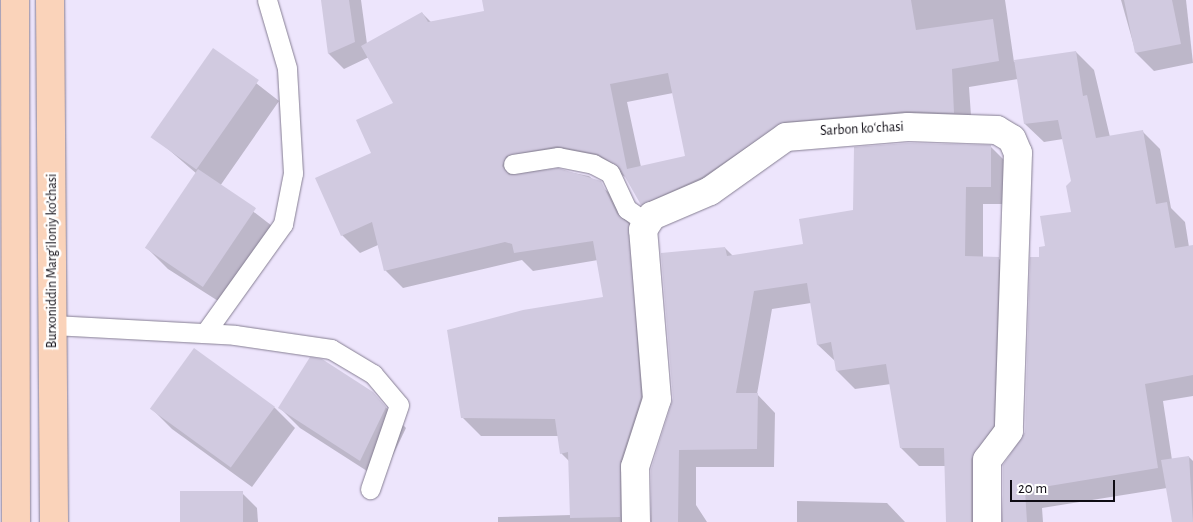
<!DOCTYPE html>
<meta charset="utf-8">
<style>
body{margin:0}
#map{position:relative;width:1193px;height:522px;overflow:hidden;background:#ede5fc;font-family:"Alegreya Sans",sans-serif}
div>[style]{position:absolute}
.shadow>*{inset:0;background:#0003}
.building>*{inset:0;background:#d1cae0;transform-origin:0 0}
.roads{filter:drop-shadow(0 0 1px #867f93) drop-shadow(0 0 1px #867f93)}
.service>*{height:19px;margin:-9.5px;padding:0 9.5px;transform-origin:9.5px;border-radius:9.5px;background:#fff}
.minor>*{height:28px;margin:-14px;padding:0 14px;transform-origin:14px;border-radius:14px;background:#fff}
.primary>*{height:28px;margin:-14px;padding:0 14px;transform-origin:14px;border-radius:14px;background:#fad3ba}
span{translate:-50% -50%;white-space:nowrap;text-align:center;line-height:1.15;-webkit-text-stroke:5px #fff;paint-order:stroke}
.street-label{font-size:14px;color:#0f0c14}
.scale{position:absolute;left:1010px;top:480px;width:105px;height:22px;box-sizing:border-box;border:2px solid #0f0c14;border-top:0;padding-left:6px;font-size:15px;line-height:18px;white-space:nowrap;color:#0f0c14;-webkit-text-stroke:4px #fff;paint-order:stroke}
</style>
<div id="map">
<div class="shadow">
<i style="clip-path:polygon(evenodd,322px 0,361px 0,367px 44px,422px 13px,431px 22px,486px 12px,484px 0,1005px 0,1014px 62px,1076px 52px,1094px 70px,1110px 137px,1142px 131px,1160px 149px,1171px 208px,1185px 222px,1189px 247px,1193px 246px,1193px 396px,1163px 401px,1172px 460px,1189px 457px,1193px 461px,1193px 522px,1173px 522px,1167px 488px,1042px 508px,1043px 522px,1002px 522px,1004px 466px,1026px 432px,1040px 258px,1072px 213px,1072px 181px,1063px 139px,1044px 142px,1025px 124px,1018px 79px,969px 87px,972px 130px,803px 139px,660px 223px,642px 205px,627px 178px,615px 171px,575px 163px,525px 174px,558px 170px,589px 176px,619px 201px,633px 230px,659px 416px,638px 522px,498px 522px,498px 517px,571px 515px,570px 462px,561px 453px,558px 436px,481px 436px,463px 418px,604px 298px,598px 260px,533px 271px,522px 260px,403px 288px,385px 270px,378px 245px,360px 253px,342px 235px,395px 103px,369px 57px,344px 69px,329px 54px,322px 0,673px 93px,687px 157px,641px 167px,627px 102px,673px 93px)"></i>
<i style="clip-path:polygon(1121px 0,1186px 0,1193px 63px,1154px 71px,1136px 53px)"></i>
<i style="clip-path:polygon(214px 50px,279px 101px,220px 186px,276px 229px,226px 306px,168px 269px,148px 249px,197px 174px,154px 137px)"></i>
<i style="clip-path:polygon(991px 147px,1009px 165px,1008px 204px,983px 204px,983px 258px,998px 258px,1017px 276px,989px 478px,989px 522px,947px 522px,946px 466px,919px 466px,901px 448px,891px 384px,855px 389px,837px 371px,836px 362px,818px 345px,811px 303px,772px 309px,757px 394px,775px 413px,774px 467px,696px 467px,696px 505px,707px 522px,651px 522px,652px 470px,725px 248px,733px 256px,804px 245px,855px 211px)"></i>
<i style="clip-path:polygon(194px 350px,275px 408px,295px 428px,252px 487px,172px 429px,152px 409px)"></i>
<i style="clip-path:polygon(372px 393px,406px 428px,381px 480px,300px 428px,280px 408px)"></i>
<i style="clip-path:polygon(242px 493px,257px 508px,258px 522px,183px 522px)"></i>
<i style="clip-path:polygon(797px 501px,887px 503px,905px 522px,797px 522px)"></i>
</div>
<div class="building">
<i style="clip-path:polygon(321px 0,349px 0,355px 42px,328px 54px)"></i>
<i style="clip-path:polygon(evenodd,482px 0,911px 0,916px 30px,993px 19px,999px 61px,952px 69px,954px 113px,907px 111px,784px 122px,702px 177px,641px 205px,620px 168px,598px 154px,557px 146px,506px 156px,502px 166px,509px 175px,558px 168px,601px 181px,617px 214px,629px 224px,641px 397px,620px 462px,620px 517px,570px 518px,568px 452px,560px 454px,555px 419px,461px 418px,447px 330px,523px 310px,603px 297px,593px 241px,514px 253px,512px 244px,505px 242px,384px 271px,372px 222px,341px 236px,315px 178px,371px 153px,356px 120px,393px 103px,361px 46px,422px 12px,428px 22px,484px 11px,482px 0,668px 73px,685px 156px,627px 169px,610px 84px,668px 73px)"></i>
<i style="clip-path:polygon(1124px 0,1172px 0,1181px 44px,1135px 53px)"></i>
<i style="left:213px;top:48px;width:56px;height:109px;rotate:35deg"></i>
<i style="clip-path:polygon(1076px 51px,1083px 96px,1087px 95px,1096px 138px,1143px 130px,1156px 204px,1167px 202px,1175px 248px,1193px 245px,1193px 375px,1145px 384px,1158px 468px,1025px 490px,1027px 522px,1003px 522px,1003px 465px,1025px 432px,1030px 257px,1039px 257px,1039px 247px,1045px 246px,1040px 216px,1071px 212px,1066px 186px,1071px 181px,1058px 120px,1024px 124px,1014px 60px)"></i>
<i style="clip-path:polygon(908px 143px,991px 145px,991px 187px,966px 187px,965px 256px,999px 257px,994px 426px,971px 459px,971px 522px,946px 522px,944px 448px,900px 448px,886px 364px,836px 371px,831px 342px,817px 345px,807px 283px,754px 291px,736px 393px,758px 393px,757px 449px,679px 450px,678px 522px,652px 522px,651px 469px,673px 398px,661px 253px,725px 247px,727px 256px,803px 244px,799px 219px,853px 210px,854px 147px)"></i>
<i style="left:198px;top:169px;width:70px;height:95px;rotate:34deg"></i>
<i style="left:194px;top:348px;width:100px;height:75px;rotate:36deg"></i>
<i style="clip-path:polygon(310px 357px,322px 359px,373px 392px,386px 407px,360px 461px,278px 408px)"></i>
<i style="clip-path:polygon(1189px 456px,1193px 522px,1172px 522px,1161px 460px)"></i>
<i style="left:243px;top:491px;width:31px;height:63px;rotate:90deg"></i>
</div>
<div class="roads">
<div class="service">
<i style="left:513px;top:164px;width:46px;rotate:-8.8deg"></i>
<i style="left:558px;top:157px;width:36px;rotate:11deg"></i>
<i style="left:593px;top:164px;width:19px;rotate:28deg"></i>
<i style="left:610px;top:173px;width:40px;rotate:65deg"></i>
<i style="left:627px;top:209px;width:24px;rotate:35deg"></i>
<i style="left:53px;top:325px;width:182px;rotate:3.1deg"></i>
<i style="left:235px;top:335px;width:97px;rotate:8.3deg"></i>
<i style="left:331px;top:349px;width:49px;rotate:30.8deg"></i>
<i style="left:373px;top:374px;width:40px;rotate:50deg"></i>
<i style="left:399px;top:405px;width:89px;rotate:109deg"></i>
<i style="left:205px;top:333px;width:134px;rotate:-54.4deg"></i>
<i style="left:283px;top:224px;width:52px;rotate:-78.9deg"></i>
<i style="left:293px;top:173px;width:105px;rotate:-93.3deg"></i>
<i style="left:287px;top:68px;width:71px;rotate:-106.4deg"></i>
</div>
<div class="minor">
<i style="left:636px;top:522px;width:55px;rotate:-91deg"></i>
<i style="left:635px;top:467px;width:71px;rotate:-72.1deg"></i>
<i style="left:657px;top:399px;width:170px;rotate:-94.7deg"></i>
<i style="left:643px;top:230px;width:17px;rotate:-57deg"></i>
<i style="left:652px;top:216px;width:63px;rotate:-23.3deg"></i>
<i style="left:710px;top:191px;width:93px;rotate:-35.4deg"></i>
<i style="left:786px;top:137px;width:122px;rotate:-4.7deg"></i>
<i style="left:908px;top:127px;width:89px;rotate:1.9deg"></i>
<i style="left:997px;top:130px;width:17px;rotate:31deg"></i>
<i style="left:1012px;top:139px;width:15px;rotate:67deg"></i>
<i style="left:1018px;top:153px;width:278px;rotate:91.9deg"></i>
<i style="left:1009px;top:431px;width:36px;rotate:127deg"></i>
<i style="left:987px;top:460px;width:62px;rotate:90deg"></i>
</div>
<div class="primary">
<i style="left:15px;top:0;width:522px;rotate:89.89deg"></i>
<i style="left:50px;top:0;width:522px;rotate:89.56deg"></i>
</div>
</div>
<div class="street-label">
<span style="left:862px;top:129px;rotate:-3deg">Sarbon koʻchasi</span>
<span style="left:52px;top:261px;rotate:-90deg">Burxoniddin Marg’iloniy ko’chasi</span>
</div>
<div class="scale">20 m</div>
</div>
